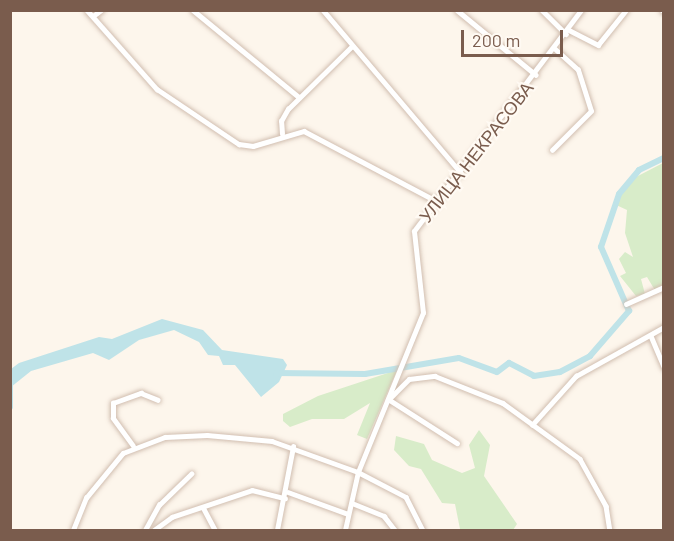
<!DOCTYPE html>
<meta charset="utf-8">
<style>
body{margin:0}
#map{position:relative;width:674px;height:541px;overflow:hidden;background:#fdf6ec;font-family:Barlow,sans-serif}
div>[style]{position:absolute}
.green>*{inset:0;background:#d8ecc9}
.water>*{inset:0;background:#bfe3e8}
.river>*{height:6px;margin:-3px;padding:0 3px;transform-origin:3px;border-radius:3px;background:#bfe3e8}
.roads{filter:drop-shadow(0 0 2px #d1beb0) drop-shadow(0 0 2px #d1beb0)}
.minor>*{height:4.5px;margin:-2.25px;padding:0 2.25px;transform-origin:2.25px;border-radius:2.25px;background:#fff}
span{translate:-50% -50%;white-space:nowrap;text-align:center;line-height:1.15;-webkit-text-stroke:4.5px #fffaf3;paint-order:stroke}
.street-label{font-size:18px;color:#7a5c4d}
.frame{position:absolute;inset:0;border:12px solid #7a5c4d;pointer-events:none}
.scale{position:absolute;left:461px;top:30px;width:102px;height:27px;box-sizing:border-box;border:3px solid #7a5c4d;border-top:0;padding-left:8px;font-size:18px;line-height:21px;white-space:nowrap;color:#7a5c4d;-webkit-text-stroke:4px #fffaf3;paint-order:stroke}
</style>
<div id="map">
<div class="green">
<i style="clip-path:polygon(663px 163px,664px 291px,656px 292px,647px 277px,641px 279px,645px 294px,636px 296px,620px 276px,626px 273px,619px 259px,625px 252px,633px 257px,625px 233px,627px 210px,614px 204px,634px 178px)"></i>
<i style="clip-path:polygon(397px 370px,367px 439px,357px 435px,370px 403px,344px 419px,312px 419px,290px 427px,283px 421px,283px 414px,318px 396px)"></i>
<i style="clip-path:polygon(479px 430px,490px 445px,484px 476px,517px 524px,513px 530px,460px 529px,455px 504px,442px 503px,421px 469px,409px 466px,394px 450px,396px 436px,424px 444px,432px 460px,462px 473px,475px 468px,469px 445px)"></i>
</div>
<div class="water">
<i style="clip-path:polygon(162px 319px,203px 330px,222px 350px,283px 359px,287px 365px,279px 382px,261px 397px,235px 365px,223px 365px,219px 356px,208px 355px,199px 342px,174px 330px,139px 340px,109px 360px,93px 353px,31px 371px,11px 387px,11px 369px,19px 363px,99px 337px,112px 339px)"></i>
</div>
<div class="river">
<i style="left:276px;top:373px;width:89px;rotate:0.6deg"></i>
<i style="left:365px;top:374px;width:95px;rotate:-9.7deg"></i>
<i style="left:459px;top:358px;width:40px;rotate:20.2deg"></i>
<i style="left:497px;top:372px;width:15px;rotate:-37deg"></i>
<i style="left:509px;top:363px;width:28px;rotate:27deg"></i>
<i style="left:534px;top:376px;width:26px;rotate:-9deg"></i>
<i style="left:560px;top:372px;width:34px;rotate:-28deg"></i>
<i style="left:590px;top:356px;width:60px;rotate:-49.1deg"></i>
<i style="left:629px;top:311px;width:70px;rotate:-113.6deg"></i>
<i style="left:601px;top:247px;width:56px;rotate:-71.2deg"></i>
<i style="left:619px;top:194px;width:31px;rotate:-50deg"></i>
<i style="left:639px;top:170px;width:28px;rotate:-26deg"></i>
<i style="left:10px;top:384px;width:23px;rotate:90deg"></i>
</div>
<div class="roads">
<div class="minor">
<i style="left:87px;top:10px;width:106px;rotate:48.5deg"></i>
<i style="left:157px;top:89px;width:99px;rotate:33.9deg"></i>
<i style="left:239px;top:144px;width:14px;rotate:8deg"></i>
<i style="left:253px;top:146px;width:53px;rotate:-16.4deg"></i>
<i style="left:304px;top:131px;width:152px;rotate:27.9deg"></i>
<i style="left:193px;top:10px;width:137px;rotate:39.4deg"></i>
<i style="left:323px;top:10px;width:214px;rotate:49.7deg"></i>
<i style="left:457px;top:10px;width:102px;rotate:39.4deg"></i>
<i style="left:542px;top:10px;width:34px;rotate:45deg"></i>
<i style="left:662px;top:10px;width:2px;rotate:27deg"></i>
<i style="left:93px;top:16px;width:10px;rotate:-37deg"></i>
<i style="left:569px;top:30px;width:33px;rotate:27deg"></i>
<i style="left:598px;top:45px;width:45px;rotate:-51.3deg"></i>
<i style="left:282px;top:134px;width:13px;rotate:-94deg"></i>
<i style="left:281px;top:121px;width:14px;rotate:-60deg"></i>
<i style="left:288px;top:109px;width:90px;rotate:-44.5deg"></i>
<i style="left:552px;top:150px;width:55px;rotate:-45deg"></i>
<i style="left:591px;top:111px;width:43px;rotate:-107.6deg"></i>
<i style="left:578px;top:70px;width:31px;rotate:-138deg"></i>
<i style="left:626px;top:304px;width:42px;rotate:-24.1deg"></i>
<i style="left:651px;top:336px;width:34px;rotate:67deg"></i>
<i style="left:388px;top:399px;width:82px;rotate:32.5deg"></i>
<i style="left:389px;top:399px;width:28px;rotate:-45deg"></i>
<i style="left:409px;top:379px;width:26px;rotate:-7deg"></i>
<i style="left:435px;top:376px;width:73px;rotate:21.7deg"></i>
<i style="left:503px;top:403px;width:95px;rotate:36deg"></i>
<i style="left:580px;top:459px;width:54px;rotate:61deg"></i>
<i style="left:606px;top:506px;width:24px;rotate:81deg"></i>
<i style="left:532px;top:425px;width:66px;rotate:-48.1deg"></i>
<i style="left:576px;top:376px;width:101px;rotate:-29.1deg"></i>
<i style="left:133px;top:446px;width:34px;rotate:-126deg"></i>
<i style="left:113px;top:418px;width:15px;rotate:-90deg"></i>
<i style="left:113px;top:403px;width:30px;rotate:-20deg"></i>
<i style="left:141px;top:393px;width:18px;rotate:22deg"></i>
<i style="left:288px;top:492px;width:64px;rotate:20.1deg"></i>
<i style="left:352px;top:503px;width:35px;rotate:22deg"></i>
<i style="left:384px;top:516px;width:18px;rotate:52deg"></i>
<i style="left:204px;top:509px;width:24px;rotate:62deg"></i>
<i style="left:73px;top:530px;width:35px;rotate:-68deg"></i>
<i style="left:86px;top:498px;width:58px;rotate:-50.6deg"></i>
<i style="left:123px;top:453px;width:45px;rotate:-20.9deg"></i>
<i style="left:165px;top:437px;width:42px;rotate:-2.7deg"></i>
<i style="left:207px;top:435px;width:65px;rotate:5.3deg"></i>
<i style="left:272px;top:441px;width:91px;rotate:19.8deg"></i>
<i style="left:358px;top:472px;width:54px;rotate:27.5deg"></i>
<i style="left:406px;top:497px;width:37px;rotate:63deg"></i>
<i style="left:145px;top:530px;width:29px;rotate:-61deg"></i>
<i style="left:159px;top:505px;width:45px;rotate:-44.1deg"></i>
<i style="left:154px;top:530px;width:22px;rotate:-36deg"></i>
<i style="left:172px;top:517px;width:84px;rotate:-18.6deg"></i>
<i style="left:252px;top:490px;width:34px;rotate:14deg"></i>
<i style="left:277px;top:530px;width:85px;rotate:-79.1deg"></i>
<i style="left:345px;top:530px;width:59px;rotate:-77.4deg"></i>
<i style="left:358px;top:472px;width:172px;rotate:-67.8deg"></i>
<i style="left:423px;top:313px;width:82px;rotate:-96.3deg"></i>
<i style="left:414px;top:231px;width:277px;rotate:-52.9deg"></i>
</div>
</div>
<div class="street-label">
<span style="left:476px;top:152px;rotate:-52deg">УЛИЦА НЕКРАСОВА</span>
</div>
<div class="frame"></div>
<div class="scale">200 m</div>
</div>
